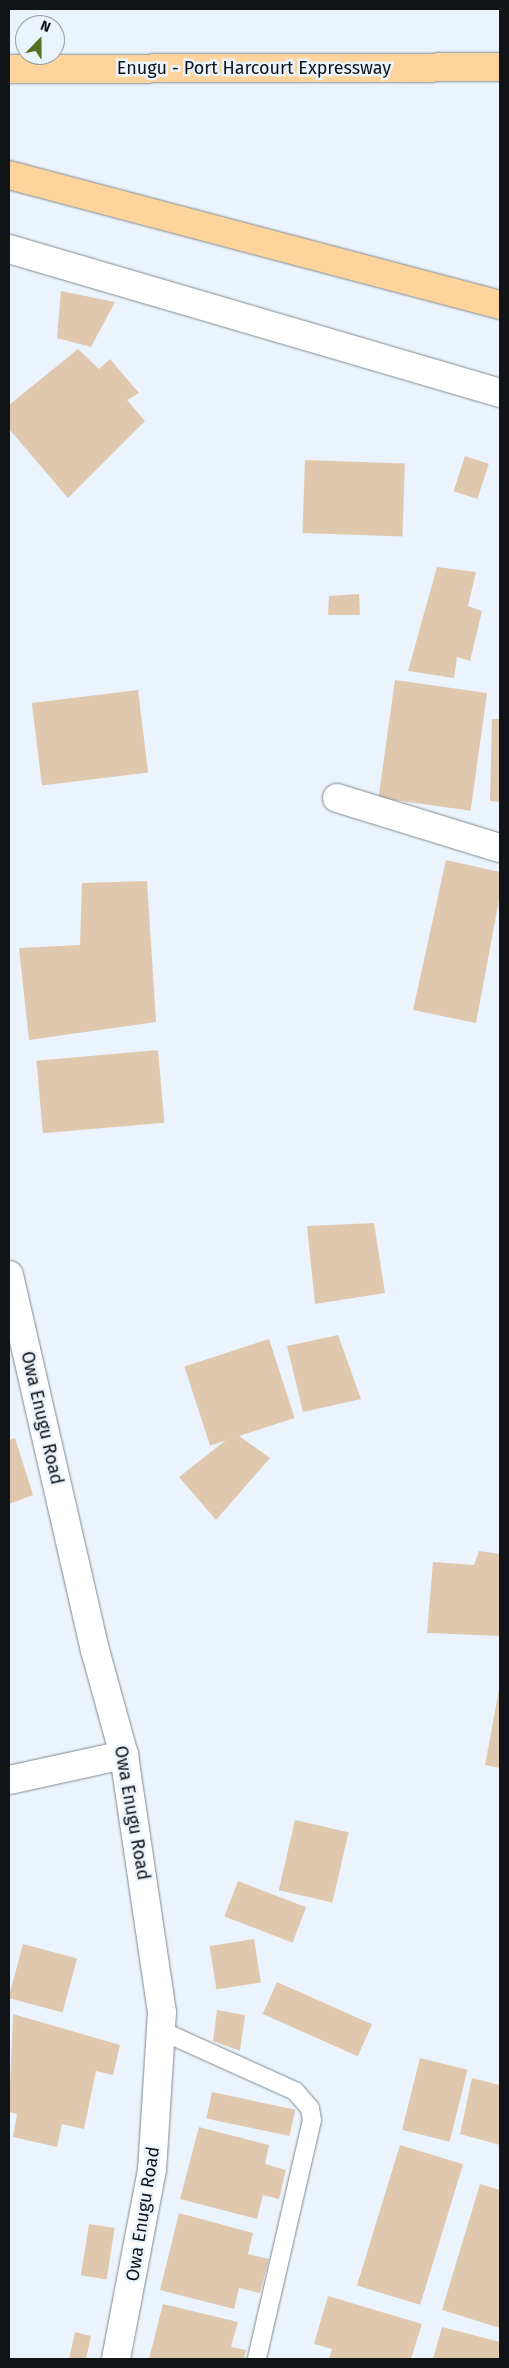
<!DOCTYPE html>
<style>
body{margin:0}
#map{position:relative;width:509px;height:2368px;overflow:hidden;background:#ebf4fc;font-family:"Fira Sans",sans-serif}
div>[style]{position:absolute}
.building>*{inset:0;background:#e0c8af;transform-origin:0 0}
.roads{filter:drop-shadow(0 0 1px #808890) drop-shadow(0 0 1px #808890)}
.service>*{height:18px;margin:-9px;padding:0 9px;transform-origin:9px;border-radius:9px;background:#fff}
.minor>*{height:28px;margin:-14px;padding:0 14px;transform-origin:14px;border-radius:14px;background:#fff}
.trunk>*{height:28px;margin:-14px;padding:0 14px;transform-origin:14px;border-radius:14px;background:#fcd49c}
span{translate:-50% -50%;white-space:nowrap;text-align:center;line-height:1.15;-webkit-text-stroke:5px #ebf4fc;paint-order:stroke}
.street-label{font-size:18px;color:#111417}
.frame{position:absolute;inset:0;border:10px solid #111417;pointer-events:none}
.north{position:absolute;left:15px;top:15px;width:50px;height:50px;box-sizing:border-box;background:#ebf4fc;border:1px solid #949aa0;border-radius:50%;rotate:22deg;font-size:14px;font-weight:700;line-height:20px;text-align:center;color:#111417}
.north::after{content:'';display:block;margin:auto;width:18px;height:22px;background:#566e20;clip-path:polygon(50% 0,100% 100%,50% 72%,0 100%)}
</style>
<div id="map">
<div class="building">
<i style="clip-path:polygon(61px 291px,115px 302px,91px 347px,57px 338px)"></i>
<i style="clip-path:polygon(78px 349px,99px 369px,110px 359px,139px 393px,127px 400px,145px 421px,68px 498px,9px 429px,9px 405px)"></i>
<i style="left:465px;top:456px;width:25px;height:37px;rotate:18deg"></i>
<i style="left:305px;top:460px;width:100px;height:73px;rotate:2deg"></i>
<i style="clip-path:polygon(437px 567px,476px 572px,468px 606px,482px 611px,470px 661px,457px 657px,454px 678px,408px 671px)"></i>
<i style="clip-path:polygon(359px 594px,360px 615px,328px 615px,329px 596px)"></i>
<i style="left:395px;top:680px;width:93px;height:119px;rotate:8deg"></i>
<i style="left:138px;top:690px;width:83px;height:107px;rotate:83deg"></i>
<i style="clip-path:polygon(492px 719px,500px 719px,500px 802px,490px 801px)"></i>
<i style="clip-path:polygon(446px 860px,500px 872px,500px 895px,476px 1023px,413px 1010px)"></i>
<i style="clip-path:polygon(147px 881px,156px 1022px,29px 1040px,19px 948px,80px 945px,82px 883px)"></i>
<i style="left:158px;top:1050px;width:73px;height:122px;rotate:85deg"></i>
<i style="clip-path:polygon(374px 1223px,385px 1293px,315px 1304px,307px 1226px)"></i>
<i style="clip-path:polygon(338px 1335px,361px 1399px,303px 1412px,287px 1346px)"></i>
<i style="left:269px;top:1339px;width:83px;height:89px;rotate:72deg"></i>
<i style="clip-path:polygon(235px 1433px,270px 1458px,216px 1520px,179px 1477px)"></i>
<i style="clip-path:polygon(15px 1438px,33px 1495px,9px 1504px,9px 1440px)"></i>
<i style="clip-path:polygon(479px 1551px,500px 1554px,500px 1636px,427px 1633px,433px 1562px,474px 1565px)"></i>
<i style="clip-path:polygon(499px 1690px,500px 1690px,500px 1768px,485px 1765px)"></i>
<i style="left:295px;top:1820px;width:55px;height:72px;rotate:13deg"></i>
<i style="left:238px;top:1881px;width:73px;height:38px;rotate:21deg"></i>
<i style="left:254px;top:1939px;width:44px;height:45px;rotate:81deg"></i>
<i style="left:23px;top:1944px;width:56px;height:56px;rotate:15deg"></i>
<i style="left:277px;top:1982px;width:104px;height:35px;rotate:24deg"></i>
<i style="clip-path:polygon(217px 2010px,245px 2015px,240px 2051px,213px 2041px)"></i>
<i style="clip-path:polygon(13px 2014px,120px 2045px,113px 2075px,96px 2071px,84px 2129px,62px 2124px,57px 2147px,13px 2137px,17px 2114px,9px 2112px)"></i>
<i style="left:420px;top:2058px;width:49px;height:74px;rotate:14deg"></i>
<i style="clip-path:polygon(472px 2078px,500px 2085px,500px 2145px,460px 2134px)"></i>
<i style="left:212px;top:2092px;width:85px;height:27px;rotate:12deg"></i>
<i style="clip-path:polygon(199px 2127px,269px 2145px,265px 2164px,286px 2170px,279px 2199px,263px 2195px,257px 2219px,180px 2199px)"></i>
<i style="left:400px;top:2145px;width:66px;height:147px;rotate:17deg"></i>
<i style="clip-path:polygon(480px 2184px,500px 2190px,500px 2328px,442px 2310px)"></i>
<i style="clip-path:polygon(179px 2213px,253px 2233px,248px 2254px,269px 2259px,260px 2293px,239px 2288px,234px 2309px,160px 2290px)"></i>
<i style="left:89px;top:2224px;width:26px;height:52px;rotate:9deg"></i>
<i style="clip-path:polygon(328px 2296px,422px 2324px,411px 2359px,329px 2359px,332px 2349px,314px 2344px)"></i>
<i style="clip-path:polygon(163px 2304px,238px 2322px,231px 2347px,246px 2350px,244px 2359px,149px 2359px)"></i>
<i style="clip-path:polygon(442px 2327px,500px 2342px,500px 2359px,433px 2359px)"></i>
<i style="clip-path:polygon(75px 2332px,91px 2336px,86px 2359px,69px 2359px)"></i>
</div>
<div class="roads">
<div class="service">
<i style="left:162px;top:2031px;width:146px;rotate:24.3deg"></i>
<i style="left:295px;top:2091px;width:23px;rotate:49deg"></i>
<i style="left:310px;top:2108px;width:12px;rotate:81deg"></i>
<i style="left:312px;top:2120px;width:245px;rotate:103deg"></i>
</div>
<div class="minor">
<i style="left:9px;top:249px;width:512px;rotate:16.35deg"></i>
<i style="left:337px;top:798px;width:170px;rotate:17.1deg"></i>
<i style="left:9px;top:1275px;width:385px;rotate:77.1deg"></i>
<i style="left:95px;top:1650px;width:109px;rotate:74.6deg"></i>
<i style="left:124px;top:1755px;width:260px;rotate:81.6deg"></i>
<i style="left:162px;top:2012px;width:158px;rotate:93.6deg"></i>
<i style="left:152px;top:2170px;width:192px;rotate:100.8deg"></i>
<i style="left:9px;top:1780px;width:118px;rotate:-12.3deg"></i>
</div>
<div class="trunk">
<i style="left:9px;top:69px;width:491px;rotate:-0.2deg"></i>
<i style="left:9px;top:175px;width:508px;rotate:14.83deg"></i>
</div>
</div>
<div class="street-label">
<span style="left:254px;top:68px">Enugu - Port Harcourt Expressway</span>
<span style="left:42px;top:1418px;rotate:77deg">Owa Enugu Road</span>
<span style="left:132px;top:1813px;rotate:80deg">Owa Enugu Road</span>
<span style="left:143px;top:2214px;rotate:-81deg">Owa Enugu Road</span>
</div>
<div class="frame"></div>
<div class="north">N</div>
</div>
